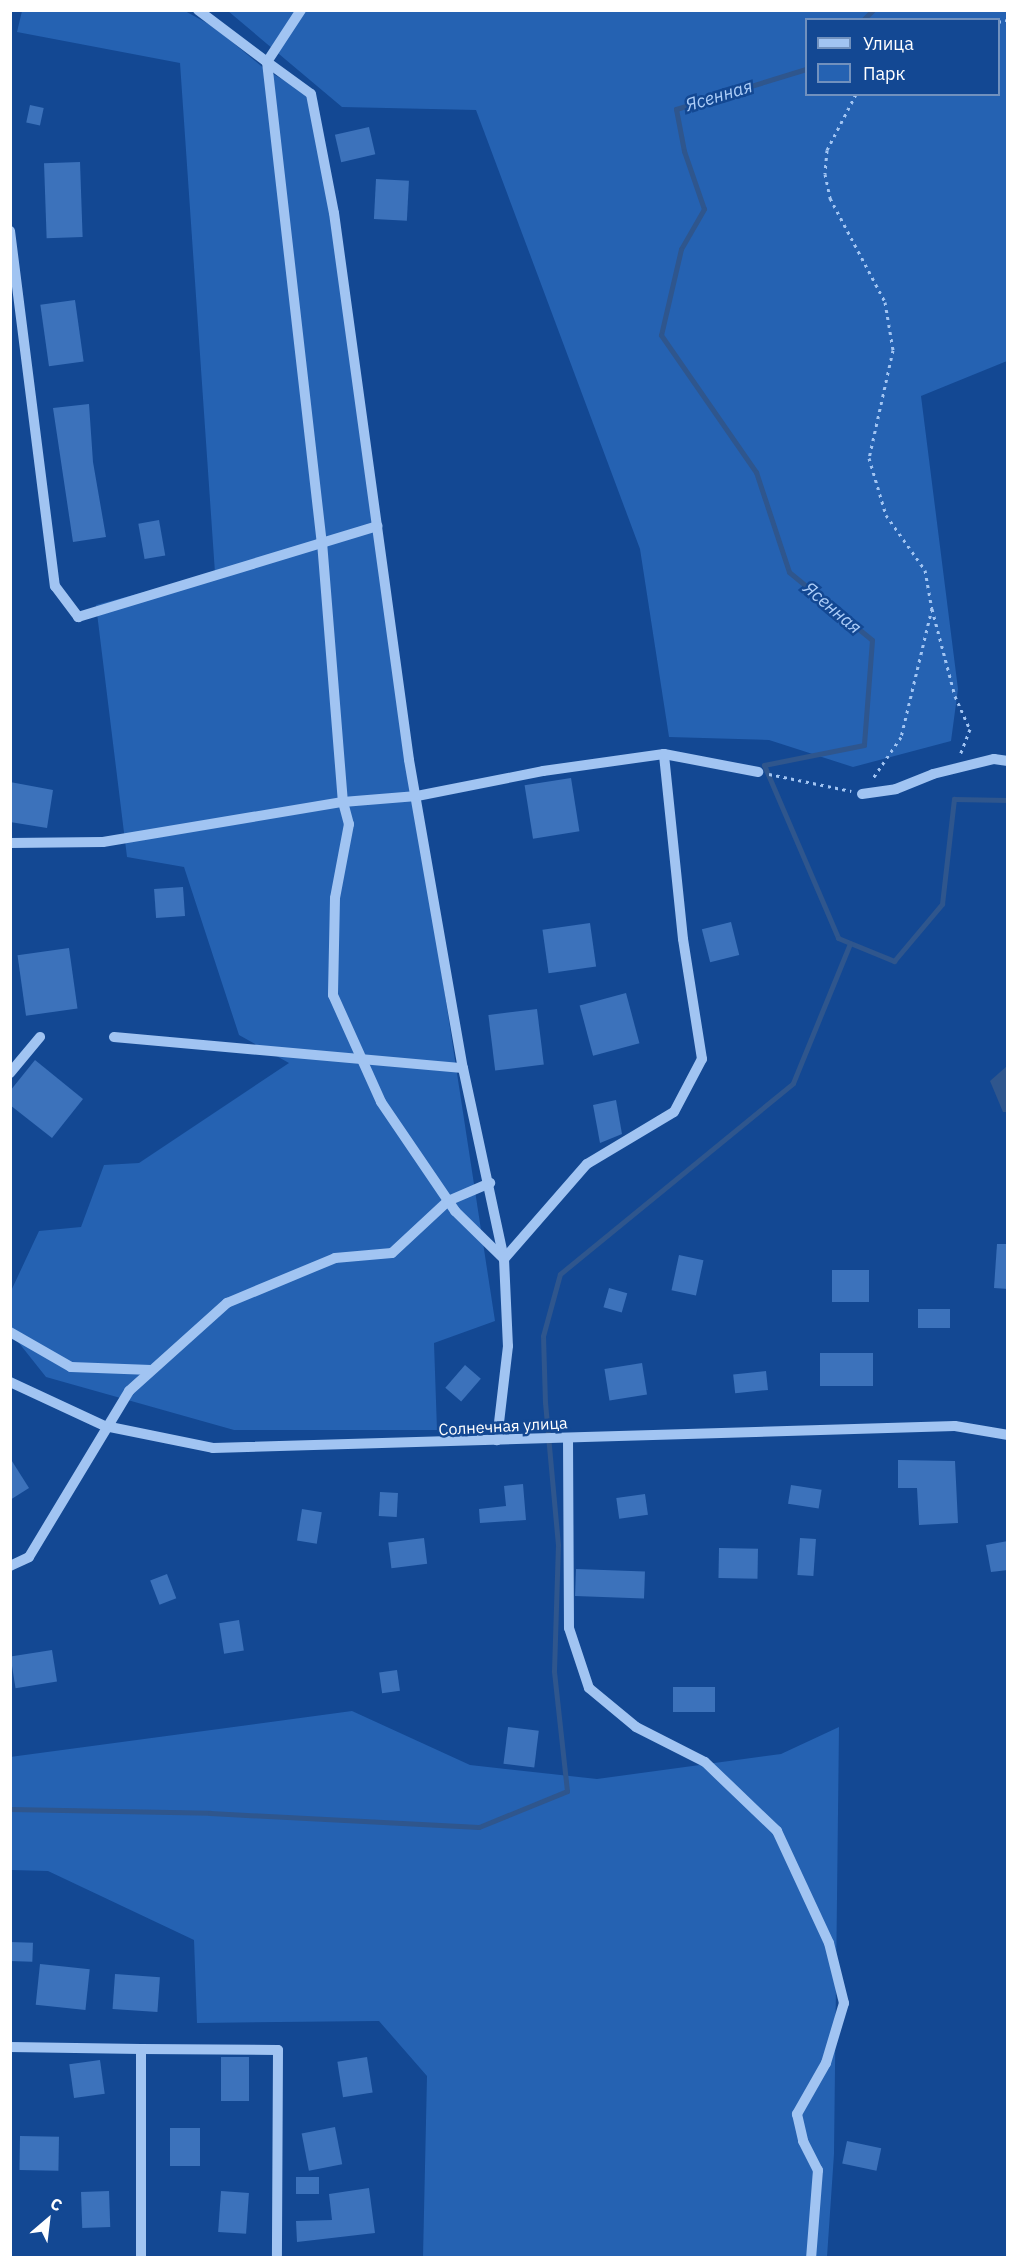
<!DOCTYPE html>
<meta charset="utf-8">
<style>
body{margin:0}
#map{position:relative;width:1018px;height:2268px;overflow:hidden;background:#134893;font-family:"IBM Plex Sans",sans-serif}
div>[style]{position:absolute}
.green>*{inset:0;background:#2562b2}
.water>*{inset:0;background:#2f568d}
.stream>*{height:5px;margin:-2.5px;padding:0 2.5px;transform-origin:2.5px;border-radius:2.5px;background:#2f568d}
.building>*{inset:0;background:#3c72bb;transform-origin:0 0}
.path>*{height:3px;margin-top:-1.5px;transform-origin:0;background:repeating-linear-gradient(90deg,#a1c4f2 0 3px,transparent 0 7.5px)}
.minor>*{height:10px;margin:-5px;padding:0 5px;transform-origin:5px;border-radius:5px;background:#a1c4f2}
span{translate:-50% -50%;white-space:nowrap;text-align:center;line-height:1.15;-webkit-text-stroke:5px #134893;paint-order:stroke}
.street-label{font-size:16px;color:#fff}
.water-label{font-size:18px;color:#adcef9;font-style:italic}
.frame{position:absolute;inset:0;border:12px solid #fff;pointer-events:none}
.legend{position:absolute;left:805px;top:18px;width:195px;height:78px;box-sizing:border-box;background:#134893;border:2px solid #7191be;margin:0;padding:8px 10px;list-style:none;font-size:18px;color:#fff}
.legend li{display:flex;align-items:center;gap:12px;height:30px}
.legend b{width:30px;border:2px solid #7191be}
.north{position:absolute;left:18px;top:2190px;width:60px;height:60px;-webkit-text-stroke:4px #134893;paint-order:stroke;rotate:28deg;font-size:16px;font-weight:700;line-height:24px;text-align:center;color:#fff}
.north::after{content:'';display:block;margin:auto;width:21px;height:27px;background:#fff;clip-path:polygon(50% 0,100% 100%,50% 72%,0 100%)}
</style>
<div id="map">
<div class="green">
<i style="clip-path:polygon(22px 11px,185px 11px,214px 27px,266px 70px,317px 99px,375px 539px,495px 1321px,434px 1343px,437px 1430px,234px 1430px,46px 1377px,11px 1333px,11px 1291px,39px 1231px,81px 1227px,104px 1165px,139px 1163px,289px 1063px,239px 1035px,184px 867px,127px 857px,96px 605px,215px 573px,180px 63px,17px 32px)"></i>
<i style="clip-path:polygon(evenodd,228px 11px,1007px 11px,1007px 361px,921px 396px,958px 689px,951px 741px,853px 767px,769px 740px,669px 737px,640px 549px,476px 110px,342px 107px,228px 11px,806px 20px,998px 20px,998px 94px,806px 94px,806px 20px)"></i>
<i style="clip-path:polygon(352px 1711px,470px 1765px,597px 1779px,781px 1754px,839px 1727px,834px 2154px,827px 2257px,423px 2257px,427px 2076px,379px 2021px,197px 2023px,194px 1940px,48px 1871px,11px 1870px,10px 1757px)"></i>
</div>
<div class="water">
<i style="clip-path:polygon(1007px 1066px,1007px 1112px,1003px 1112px,990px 1081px)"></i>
</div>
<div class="stream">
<i style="left:863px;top:20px;width:14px;rotate:-45deg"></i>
<i style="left:806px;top:69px;width:136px;rotate:162.9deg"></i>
<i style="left:676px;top:109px;width:43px;rotate:79.2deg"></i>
<i style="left:684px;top:151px;width:61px;rotate:71deg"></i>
<i style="left:704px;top:209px;width:46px;rotate:119.9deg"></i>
<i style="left:681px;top:249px;width:88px;rotate:103.1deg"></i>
<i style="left:661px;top:335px;width:167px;rotate:55.3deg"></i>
<i style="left:756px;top:472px;width:105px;rotate:71.7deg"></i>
<i style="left:789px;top:572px;width:107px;rotate:39.3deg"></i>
<i style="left:872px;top:640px;width:105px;rotate:94.4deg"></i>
<i style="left:864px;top:745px;width:102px;rotate:168.7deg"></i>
<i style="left:764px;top:765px;width:188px;rotate:66.8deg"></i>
<i style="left:838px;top:938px;width:61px;rotate:22.3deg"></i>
<i style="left:894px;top:961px;width:75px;rotate:-49.9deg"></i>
<i style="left:942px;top:904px;width:106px;rotate:-83.5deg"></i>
<i style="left:954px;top:799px;width:54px;rotate:1.1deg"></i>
<i style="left:10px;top:1809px;width:200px;rotate:1.1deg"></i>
<i style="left:210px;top:1813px;width:269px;rotate:3deg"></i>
<i style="left:479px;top:1827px;width:95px;rotate:-22.2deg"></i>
<i style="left:567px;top:1791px;width:121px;rotate:-96.2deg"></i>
<i style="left:554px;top:1671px;width:126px;rotate:-88.2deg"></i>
<i style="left:558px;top:1545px;width:143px;rotate:-95.2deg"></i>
<i style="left:545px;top:1403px;width:67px;rotate:-91.7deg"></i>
<i style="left:543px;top:1336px;width:64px;rotate:-74.7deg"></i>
<i style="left:560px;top:1274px;width:301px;rotate:-39.3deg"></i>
<i style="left:793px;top:1083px;width:151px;rotate:-67.8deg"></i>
</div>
<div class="building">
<i style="left:30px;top:105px;width:14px;height:18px;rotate:12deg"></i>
<i style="left:369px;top:127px;width:28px;height:35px;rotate:77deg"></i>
<i style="left:80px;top:162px;width:75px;height:36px;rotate:88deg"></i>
<i style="left:376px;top:179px;width:33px;height:40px;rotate:3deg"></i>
<i style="left:75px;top:300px;width:62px;height:35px;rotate:82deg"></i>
<i style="clip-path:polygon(89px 404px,93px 462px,106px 537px,73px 542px,53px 408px)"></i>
<i style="left:159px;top:520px;width:36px;height:21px;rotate:80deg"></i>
<i style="left:571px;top:778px;width:54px;height:47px;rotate:81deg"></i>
<i style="clip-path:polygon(10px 782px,53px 790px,47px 828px,10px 822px)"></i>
<i style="left:183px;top:887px;width:29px;height:29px;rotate:86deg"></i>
<i style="left:731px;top:922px;width:34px;height:30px;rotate:76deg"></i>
<i style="left:590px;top:923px;width:44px;height:48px;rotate:82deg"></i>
<i style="left:69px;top:948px;width:61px;height:52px;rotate:82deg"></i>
<i style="left:626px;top:993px;width:52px;height:48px;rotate:75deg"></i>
<i style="left:537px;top:1009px;width:56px;height:49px;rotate:83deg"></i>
<i style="clip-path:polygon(35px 1060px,83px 1099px,52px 1138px,10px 1105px,10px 1091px)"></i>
<i style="clip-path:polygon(616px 1100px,622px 1134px,600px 1143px,593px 1105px)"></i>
<i style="clip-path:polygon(997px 1244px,1008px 1244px,1008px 1289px,994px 1288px)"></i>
<i style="left:679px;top:1255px;width:25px;height:36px;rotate:12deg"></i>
<i style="left:832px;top:1270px;width:37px;height:32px"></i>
<i style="left:609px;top:1288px;width:19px;height:20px;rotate:16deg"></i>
<i style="left:918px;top:1309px;width:32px;height:19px"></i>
<i style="left:820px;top:1353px;width:53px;height:33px"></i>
<i style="left:642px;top:1363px;width:32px;height:38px;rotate:81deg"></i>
<i style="left:465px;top:1365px;width:21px;height:30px;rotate:41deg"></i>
<i style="left:766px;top:1371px;width:19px;height:33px;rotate:84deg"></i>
<i style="clip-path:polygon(10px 1458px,29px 1488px,10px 1500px)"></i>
<i style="clip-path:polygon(898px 1460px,955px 1461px,958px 1523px,919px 1525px,917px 1488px,898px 1488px)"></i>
<i style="clip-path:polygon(523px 1484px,526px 1520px,480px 1523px,479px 1509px,506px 1506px,504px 1486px)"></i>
<i style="left:791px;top:1485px;width:31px;height:19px;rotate:9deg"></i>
<i style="left:380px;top:1492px;width:18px;height:24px;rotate:3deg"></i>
<i style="left:645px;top:1494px;width:21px;height:29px;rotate:82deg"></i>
<i style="left:302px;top:1509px;width:20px;height:32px;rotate:9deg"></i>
<i style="left:424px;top:1538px;width:26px;height:36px;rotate:83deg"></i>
<i style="left:800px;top:1538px;width:16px;height:37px;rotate:4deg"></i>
<i style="clip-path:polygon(1008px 1541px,1008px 1570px,991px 1572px,986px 1545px)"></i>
<i style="left:719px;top:1548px;width:39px;height:30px;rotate:1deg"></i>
<i style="left:576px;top:1569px;width:69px;height:27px;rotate:2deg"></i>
<i style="left:167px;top:1574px;width:26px;height:18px;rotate:69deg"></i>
<i style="left:239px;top:1620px;width:31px;height:20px;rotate:81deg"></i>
<i style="left:52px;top:1650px;width:32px;height:42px;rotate:81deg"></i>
<i style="left:397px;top:1670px;width:21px;height:18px;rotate:82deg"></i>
<i style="left:673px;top:1687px;width:42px;height:25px"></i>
<i style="left:508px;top:1727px;width:31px;height:37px;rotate:7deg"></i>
<i style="left:10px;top:1942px;width:23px;height:19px;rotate:2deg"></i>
<i style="left:40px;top:1964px;width:50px;height:41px;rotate:6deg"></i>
<i style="left:115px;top:1974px;width:45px;height:35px;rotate:4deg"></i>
<i style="left:221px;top:2057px;width:28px;height:44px"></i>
<i style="left:367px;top:2057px;width:36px;height:30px;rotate:81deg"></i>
<i style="left:100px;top:2060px;width:34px;height:31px;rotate:82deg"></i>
<i style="left:335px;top:2127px;width:38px;height:34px;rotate:79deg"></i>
<i style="left:170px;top:2128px;width:30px;height:38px"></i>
<i style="left:20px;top:2136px;width:39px;height:34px;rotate:1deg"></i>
<i style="left:847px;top:2141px;width:35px;height:23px;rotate:12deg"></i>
<i style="left:319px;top:2177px;width:17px;height:23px;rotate:90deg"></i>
<i style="clip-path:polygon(369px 2188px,375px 2233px,297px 2242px,296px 2221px,332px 2220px,329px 2194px)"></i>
<i style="left:109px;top:2191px;width:36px;height:28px;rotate:88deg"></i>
<i style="left:221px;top:2191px;width:28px;height:41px;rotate:4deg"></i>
</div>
<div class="path">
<i style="left:998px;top:22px;width:10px;rotate:-11deg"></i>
<i style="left:856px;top:94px;width:63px;rotate:117.4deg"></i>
<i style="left:827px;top:150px;width:24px;rotate:95deg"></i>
<i style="left:825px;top:174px;width:25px;rotate:78deg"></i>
<i style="left:830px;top:198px;width:118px;rotate:62.1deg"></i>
<i style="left:885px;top:302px;width:49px;rotate:80.5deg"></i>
<i style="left:893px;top:350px;width:111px;rotate:102.5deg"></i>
<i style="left:869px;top:458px;width:59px;rotate:73.4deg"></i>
<i style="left:886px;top:515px;width:67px;rotate:54.7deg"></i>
<i style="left:925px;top:570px;width:39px;rotate:80deg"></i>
<i style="left:932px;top:608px;width:133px;rotate:103.5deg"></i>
<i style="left:901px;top:737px;width:50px;rotate:124.3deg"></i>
<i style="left:932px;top:609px;width:90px;rotate:75.2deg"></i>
<i style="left:955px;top:696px;width:36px;rotate:66deg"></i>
<i style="left:970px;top:729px;width:26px;rotate:111deg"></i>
<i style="left:769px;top:774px;width:84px;rotate:11.7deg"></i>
</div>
<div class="minor">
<i style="left:198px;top:10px;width:86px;rotate:37deg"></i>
<i style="left:267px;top:62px;width:483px;rotate:83.5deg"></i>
<i style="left:322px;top:542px;width:261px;rotate:85.4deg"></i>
<i style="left:343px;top:802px;width:23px;rotate:75deg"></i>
<i style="left:349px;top:824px;width:75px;rotate:100.7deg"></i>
<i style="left:335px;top:898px;width:97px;rotate:91.2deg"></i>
<i style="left:333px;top:995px;width:117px;rotate:65.8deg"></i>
<i style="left:381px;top:1102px;width:132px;rotate:55.8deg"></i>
<i style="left:455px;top:1211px;width:69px;rotate:44.4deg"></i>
<i style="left:504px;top:1259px;width:87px;rotate:87.4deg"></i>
<i style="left:508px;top:1346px;width:95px;rotate:96.7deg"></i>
<i style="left:301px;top:10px;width:62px;rotate:123.2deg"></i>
<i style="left:267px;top:62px;width:54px;rotate:36deg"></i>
<i style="left:311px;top:94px;width:121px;rotate:79.1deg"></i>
<i style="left:334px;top:213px;width:552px;rotate:82.19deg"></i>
<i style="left:409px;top:760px;width:313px;rotate:80.1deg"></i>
<i style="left:463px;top:1068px;width:195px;rotate:77.9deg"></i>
<i style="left:504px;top:1259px;width:126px;rotate:-48.9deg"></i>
<i style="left:587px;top:1164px;width:101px;rotate:-30.9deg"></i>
<i style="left:674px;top:1112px;width:60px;rotate:-62.2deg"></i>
<i style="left:702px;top:1059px;width:121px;rotate:-99deg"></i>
<i style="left:683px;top:939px;width:186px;rotate:-95.9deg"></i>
<i style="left:10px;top:231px;width:358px;rotate:82.8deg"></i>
<i style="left:55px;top:586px;width:39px;rotate:53deg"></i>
<i style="left:78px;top:617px;width:313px;rotate:-16.9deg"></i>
<i style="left:862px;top:794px;width:34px;rotate:-8deg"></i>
<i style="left:896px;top:789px;width:40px;rotate:-22deg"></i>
<i style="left:933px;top:774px;width:63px;rotate:-13.8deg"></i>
<i style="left:994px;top:759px;width:14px;rotate:8deg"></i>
<i style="left:10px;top:843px;width:93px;rotate:-0.6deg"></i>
<i style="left:103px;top:842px;width:243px;rotate:-9.5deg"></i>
<i style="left:343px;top:802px;width:74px;rotate:-4.6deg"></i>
<i style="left:417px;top:796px;width:128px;rotate:-11.2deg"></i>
<i style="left:543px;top:771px;width:122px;rotate:-8deg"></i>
<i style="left:664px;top:754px;width:96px;rotate:10.8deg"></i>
<i style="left:114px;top:1037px;width:350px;rotate:5.1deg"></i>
<i style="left:10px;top:1073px;width:47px;rotate:-50.2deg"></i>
<i style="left:10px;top:1332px;width:70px;rotate:29.8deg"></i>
<i style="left:71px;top:1367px;width:80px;rotate:2.1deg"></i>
<i style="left:10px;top:1382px;width:105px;rotate:24.9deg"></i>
<i style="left:105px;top:1426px;width:110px;rotate:11.5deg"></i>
<i style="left:213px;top:1448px;width:742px;rotate:-1.7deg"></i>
<i style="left:955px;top:1426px;width:54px;rotate:9.6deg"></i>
<i style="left:568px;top:1438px;width:190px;rotate:89.7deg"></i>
<i style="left:569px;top:1628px;width:63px;rotate:71.6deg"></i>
<i style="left:589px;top:1688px;width:61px;rotate:39.7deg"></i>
<i style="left:636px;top:1727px;width:77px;rotate:26.9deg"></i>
<i style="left:705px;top:1762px;width:100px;rotate:43.8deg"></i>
<i style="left:777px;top:1831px;width:123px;rotate:65.1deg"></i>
<i style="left:829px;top:1943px;width:62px;rotate:76deg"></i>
<i style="left:844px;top:2003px;width:63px;rotate:106.7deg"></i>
<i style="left:826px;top:2063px;width:59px;rotate:119.6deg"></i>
<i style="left:797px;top:2114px;width:28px;rotate:77deg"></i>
<i style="left:803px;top:2141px;width:33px;rotate:63deg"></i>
<i style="left:818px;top:2170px;width:88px;rotate:94.5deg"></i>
<i style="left:10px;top:1566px;width:21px;rotate:-25deg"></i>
<i style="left:29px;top:1557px;width:194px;rotate:-58.9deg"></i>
<i style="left:129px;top:1391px;width:132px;rotate:-41.9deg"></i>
<i style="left:227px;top:1303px;width:117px;rotate:-22.6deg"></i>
<i style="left:335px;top:1258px;width:57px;rotate:-5deg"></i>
<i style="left:392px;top:1253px;width:76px;rotate:-42.9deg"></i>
<i style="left:448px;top:1201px;width:46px;rotate:-23.2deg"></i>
<i style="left:10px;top:2047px;width:131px;rotate:0.9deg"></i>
<i style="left:141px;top:2049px;width:209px;rotate:90deg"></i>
<i style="left:141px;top:2049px;width:137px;rotate:0.4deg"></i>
<i style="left:278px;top:2050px;width:208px;rotate:90.3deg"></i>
</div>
<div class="street-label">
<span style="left:503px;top:1426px;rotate:-3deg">Солнечная улица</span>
</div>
<div class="water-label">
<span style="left:719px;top:96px;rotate:-17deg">Ясенная</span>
<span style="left:832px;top:608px;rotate:40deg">Ясенная</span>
</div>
<div class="frame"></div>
<ul class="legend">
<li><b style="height:8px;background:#a1c4f2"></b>Улица</li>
<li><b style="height:16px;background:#2562b2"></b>Парк</li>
</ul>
<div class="north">С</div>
</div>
